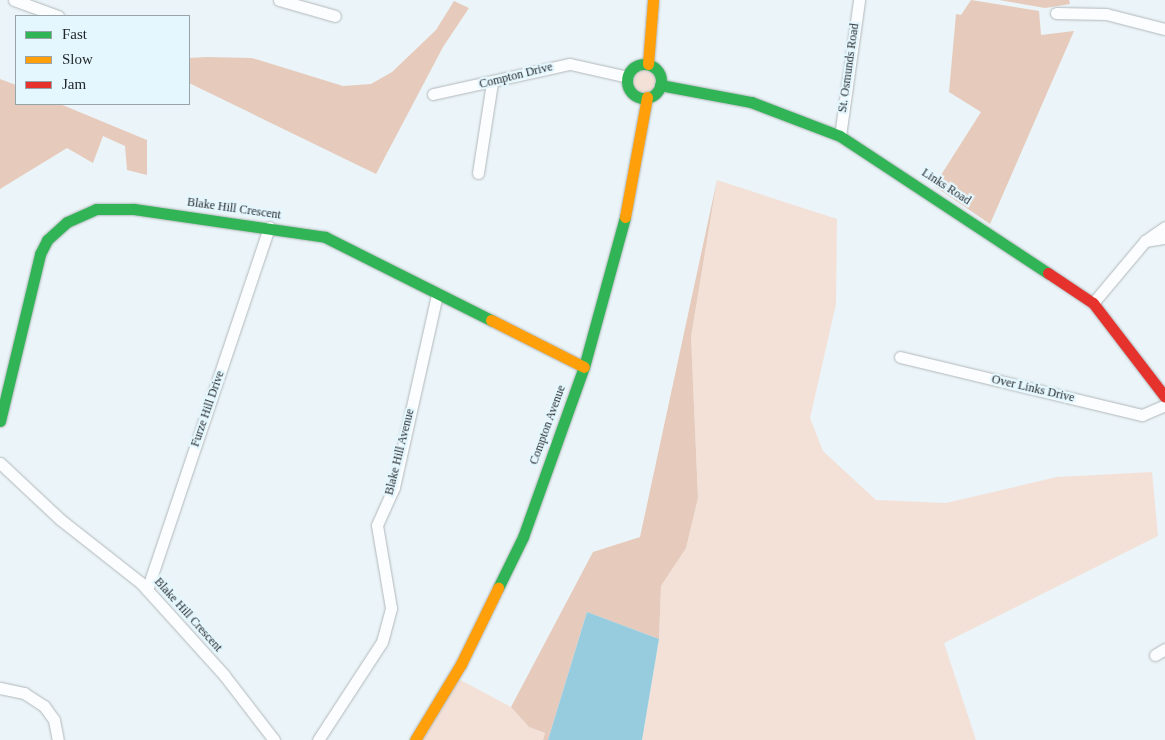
<!DOCTYPE html>
<style>
body{margin:0}
#map{position:relative;width:1165px;height:740px;overflow:hidden;background:#ebf4f8;font-family:Georgia,serif}
div>[style]{position:absolute}
.green>*{inset:0;background:#f3e1d8}
.round{border-radius:50%}
.forest>*{inset:0;background:#e6cabb}
.water>*{inset:0;background:#97cbde}
.roads{filter:drop-shadow(0 0 1px #b1b8bb) drop-shadow(0 0 1px #b1b8bb)}
.street>*{height:11px;margin:-5.5px;padding:0 5.5px;transform-origin:5.5px;border-radius:5.5px;background:#fcfdfe}
.fast>*{height:11px;margin:-5.5px;padding:0 5.5px;transform-origin:5.5px;border-radius:5.5px;background:#30b455}
.fast>.ring{margin:-5.5px;padding:0;box-sizing:content-box;background:none;border:11px solid #30b455;border-radius:50%}
.slow>*{height:11px;margin:-5.5px;padding:0 5.5px;transform-origin:5.5px;border-radius:5.5px;background:#ff9f0a}
.jam>*{height:11px;margin:-5.5px;padding:0 5.5px;transform-origin:5.5px;border-radius:5.5px;background:#e5322d}
span{translate:-50% -50%;white-space:nowrap;text-align:center;line-height:1.15;-webkit-text-stroke:4.5px #e5f7fe;paint-order:stroke}
.street-label{font-size:12px;color:#1f2528}
.legend{position:absolute;left:15px;top:15px;width:175px;height:90px;box-sizing:border-box;background:#e5f7fe;border:1px solid #96a3a8;margin:0;padding:6px 9px;list-style:none;font-size:15px;color:#1f2528}
.legend li{display:flex;align-items:center;gap:10px;height:25px}
.legend b{width:25px;border:1px solid #96a3a8}
</style>
<div id="map">
<div class="green">
<i class="round" style="left:628px;top:64px;width:32px;height:32px"></i>
<i style="clip-path:polygon(717px 180px,837px 219px,836px 304px,810px 418px,823px 451px,876px 500px,946px 503px,1057px 477px,1152px 472px,1158px 536px,944px 643px,976px 740px,642px 740px,659px 639px,661px 586px,686px 548px,698px 498px,691px 337px)"></i>
<i style="clip-path:polygon(453px 676px,511px 707px,529px 727px,545px 733px,543px 740px,415px 740px)"></i>
</div>
<div class="forest">
<i style="clip-path:polygon(971px 0,1039px 11px,1041px 35px,1074px 31px,990px 224px,934px 186px,981px 112px,949px 92px,956px 14px,961px 15px)"></i>
<i style="clip-path:polygon(999px 0,1069px 0,1070px 4px,1045px 8px)"></i>
<i style="clip-path:polygon(454px 1px,469px 8px,443px 47px,376px 174px,189px 83px,189px 58px,207px 57px,252px 58px,343px 86px,371px 84px,392px 72px,436px 30px)"></i>
<i style="clip-path:polygon(0 79px,16px 85px,16px 104px,60px 104px,147px 140px,147px 175px,127px 170px,125px 146px,103px 136px,93px 163px,67px 148px,0 189px)"></i>
<i style="clip-path:polygon(717px 180px,691px 337px,698px 498px,686px 548px,661px 586px,659px 639px,587px 612px,548px 740px,543px 740px,545px 733px,529px 727px,511px 707px,593px 552px,640px 537px)"></i>
</div>
<div class="water">
<i style="clip-path:polygon(587px 612px,659px 639px,642px 740px,548px 740px)"></i>
</div>
<div class="roads">
<div class="street">
<i style="left:14px;top:0;width:47px;rotate:20deg"></i>
<i style="left:279px;top:0;width:58px;rotate:15.9deg"></i>
<i style="left:1056px;top:13px;width:50px;rotate:1.1deg"></i>
<i style="left:1106px;top:14px;width:61px;rotate:14.3deg"></i>
<i style="left:433px;top:94px;width:140px;rotate:-12.4deg"></i>
<i style="left:570px;top:64px;width:59px;rotate:12.6deg"></i>
<i style="left:840px;top:136px;width:137px;rotate:-82deg"></i>
<i style="left:478px;top:173px;width:91px;rotate:-81.2deg"></i>
<i style="left:1145px;top:241px;width:20px;rotate:-9deg"></i>
<i style="left:1093px;top:303px;width:81px;rotate:-50deg"></i>
<i style="left:1145px;top:241px;width:24px;rotate:-35deg"></i>
<i style="left:900px;top:357px;width:249px;rotate:13.5deg"></i>
<i style="left:1142px;top:415px;width:25px;rotate:-23deg"></i>
<i style="left:0;top:463px;width:83px;rotate:43.1deg"></i>
<i style="left:61px;top:520px;width:102px;rotate:38.2deg"></i>
<i style="left:141px;top:583px;width:124px;rotate:47.9deg"></i>
<i style="left:224px;top:675px;width:82px;rotate:52.4deg"></i>
<i style="left:147px;top:590px;width:383px;rotate:-71.4deg"></i>
<i style="left:1155px;top:655px;width:12px;rotate:-31deg"></i>
<i style="left:0;top:688px;width:25px;rotate:12deg"></i>
<i style="left:24px;top:693px;width:24px;rotate:33deg"></i>
<i style="left:44px;top:706px;width:17px;rotate:54deg"></i>
<i style="left:54px;top:720px;width:20px;rotate:79deg"></i>
<i style="left:318px;top:740px;width:117px;rotate:-56.9deg"></i>
<i style="left:382px;top:642px;width:35px;rotate:-75deg"></i>
<i style="left:391px;top:608px;width:84px;rotate:-99.6deg"></i>
<i style="left:377px;top:525px;width:42px;rotate:-65.9deg"></i>
<i style="left:394px;top:487px;width:198px;rotate:-77.4deg"></i>
</div>
<div class="fast">
<i class="ring" style="left:627px;top:64px;width:23px;height:23px"></i>
<i style="left:660px;top:85px;width:93px;rotate:10.6deg"></i>
<i style="left:751px;top:102px;width:95px;rotate:20.9deg"></i>
<i style="left:840px;top:136px;width:249px;rotate:33.4deg"></i>
<i style="left:0;top:421px;width:172px;rotate:-76.5deg"></i>
<i style="left:40px;top:254px;width:16px;rotate:-63deg"></i>
<i style="left:47px;top:240px;width:27px;rotate:-42deg"></i>
<i style="left:67px;top:222px;width:32px;rotate:-24deg"></i>
<i style="left:96px;top:209px;width:38px"></i>
<i style="left:134px;top:209px;width:193px;rotate:8.3deg"></i>
<i style="left:325px;top:237px;width:186px;rotate:26.6deg"></i>
<i style="left:498px;top:588px;width:57px;rotate:-63.9deg"></i>
<i style="left:523px;top:537px;width:181px;rotate:-70.3deg"></i>
<i style="left:584px;top:367px;width:156px;rotate:-74.7deg"></i>
</div>
<div class="slow">
<i style="left:648px;top:64px;width:64px;rotate:-85.5deg"></i>
<i style="left:625px;top:217px;width:122px;rotate:-79.6deg"></i>
<i style="left:491px;top:320px;width:104px;rotate:26.8deg"></i>
<i style="left:415px;top:740px;width:89px;rotate:-58.8deg"></i>
<i style="left:461px;top:664px;width:85px;rotate:-64deg"></i>
</div>
<div class="jam">
<i style="left:1048px;top:273px;width:54px;rotate:33.7deg"></i>
<i style="left:1093px;top:303px;width:118px;rotate:52.5deg"></i>
</div>
</div>
<div class="street-label">
<span style="left:849px;top:68px;rotate:-82deg">St. Osmunds Road</span>
<span style="left:516px;top:76px;rotate:-14deg">Compton Drive</span>
<span style="left:946px;top:187px;rotate:33deg">Links Road</span>
<span style="left:234px;top:209px;rotate:8deg">Blake Hill Crescent</span>
<span style="left:1033px;top:389px;rotate:13deg">Over Links Drive</span>
<span style="left:208px;top:409px;rotate:-71deg">Furze Hill Drive</span>
<span style="left:548px;top:425px;rotate:-70deg">Compton Avenue</span>
<span style="left:400px;top:452px;rotate:-76deg">Blake Hill Avenue</span>
<span style="left:188px;top:615px;rotate:48deg">Blake Hill Crescent</span>
</div>
<ul class="legend">
<li><b style="height:6px;background:#30b455"></b>Fast</li>
<li><b style="height:6px;background:#ff9f0a"></b>Slow</li>
<li><b style="height:6px;background:#e5322d"></b>Jam</li>
</ul>
</div>
